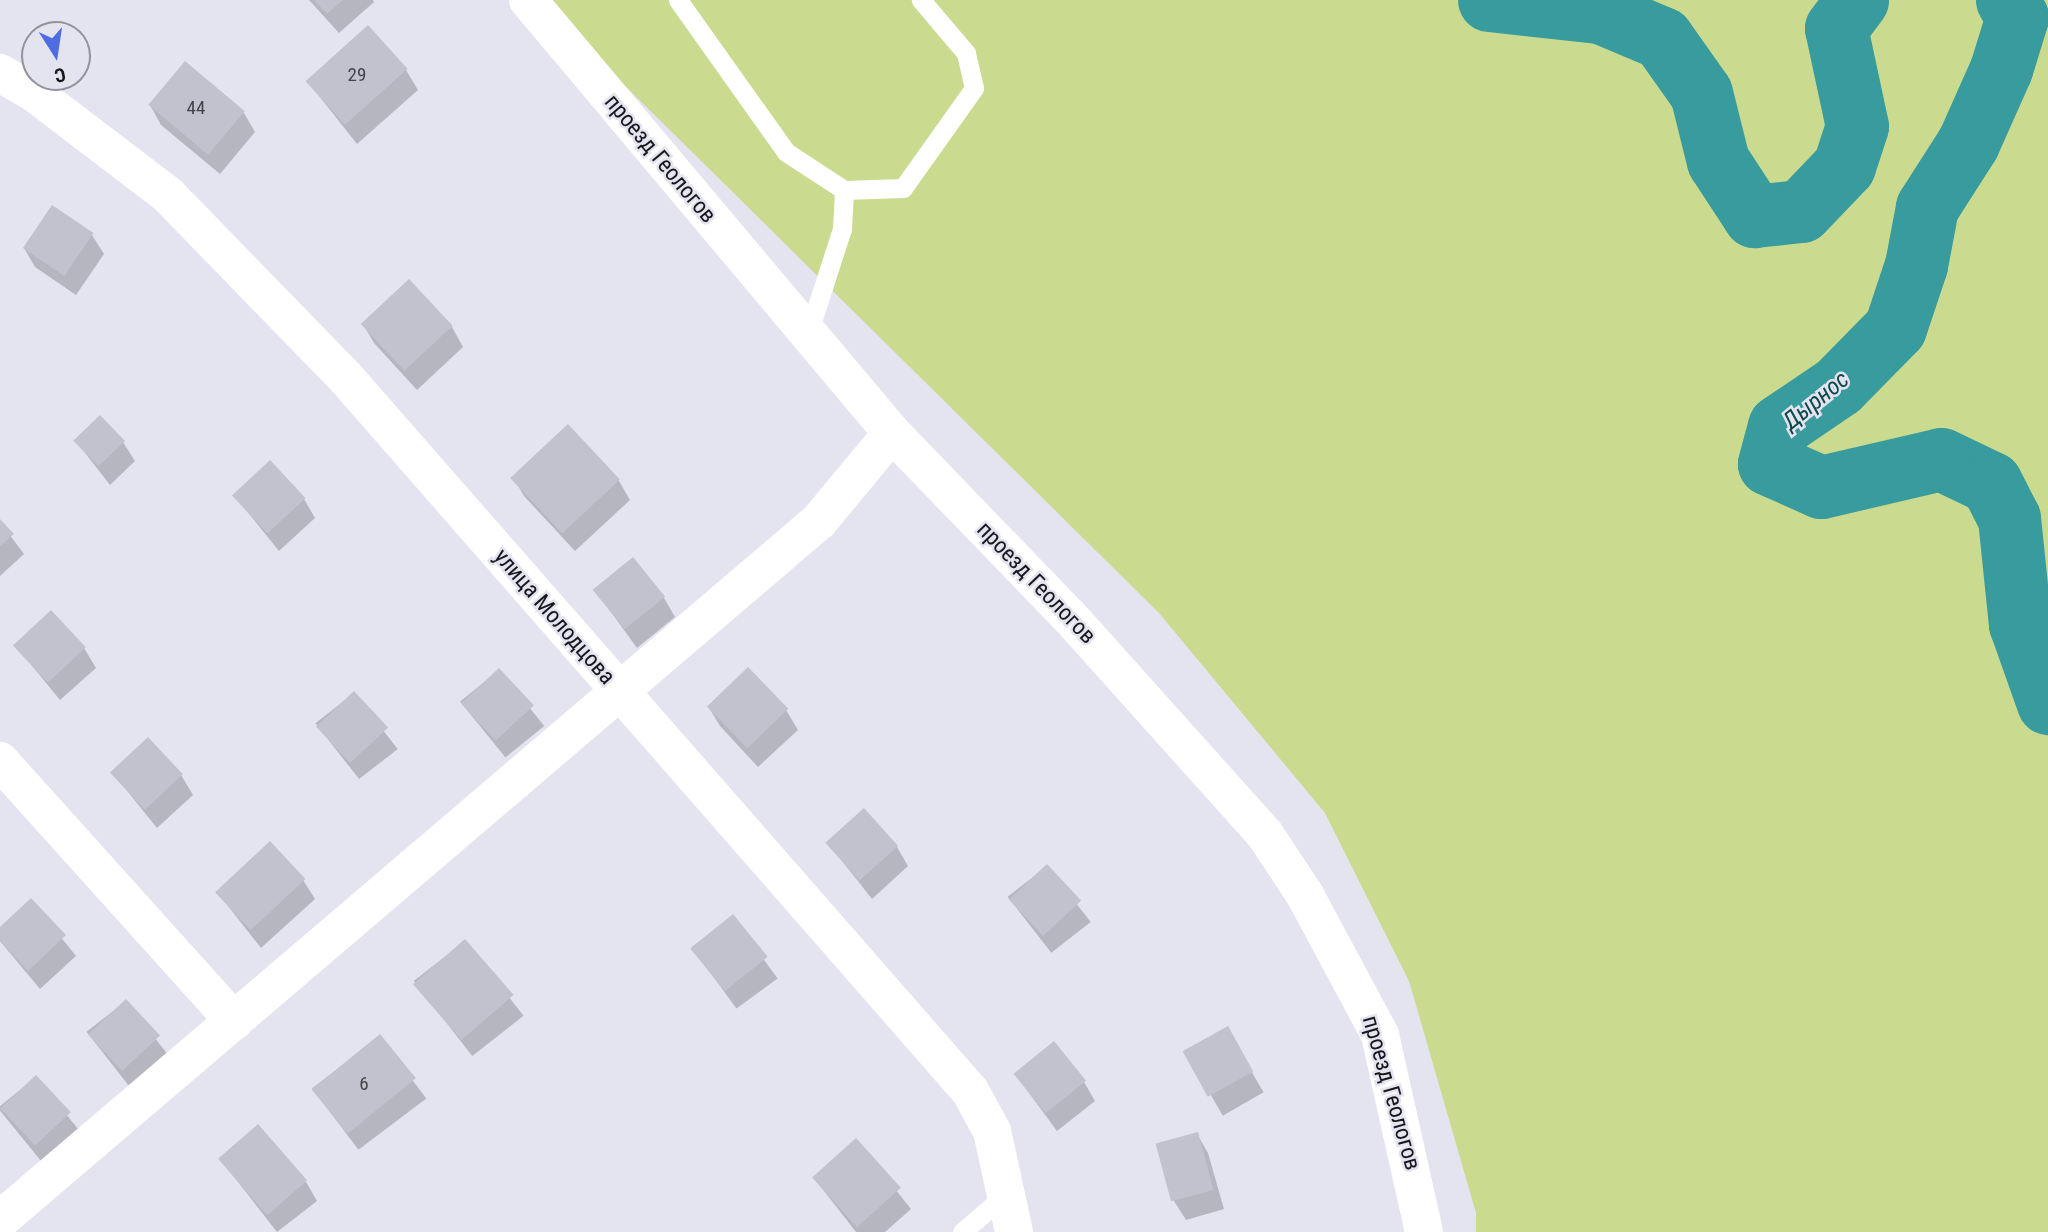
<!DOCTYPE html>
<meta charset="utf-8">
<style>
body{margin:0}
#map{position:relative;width:2048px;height:1232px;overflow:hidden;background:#e4e4f0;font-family:"Roboto Condensed",sans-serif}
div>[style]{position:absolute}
.green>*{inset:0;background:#cada8f}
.shadow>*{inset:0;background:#0003;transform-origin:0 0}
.river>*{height:63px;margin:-31.5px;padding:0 31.5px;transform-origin:31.5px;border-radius:31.5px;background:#389b9d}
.building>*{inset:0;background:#c2c2ce;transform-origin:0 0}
.lane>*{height:19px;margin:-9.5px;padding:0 9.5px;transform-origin:9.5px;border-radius:9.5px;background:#fff}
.street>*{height:38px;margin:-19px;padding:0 19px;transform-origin:19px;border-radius:19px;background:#fff}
span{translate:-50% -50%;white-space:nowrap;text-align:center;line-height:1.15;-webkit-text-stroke:5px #e4e4f0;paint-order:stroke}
.number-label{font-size:19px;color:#424248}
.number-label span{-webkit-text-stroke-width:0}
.street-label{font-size:23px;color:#17171b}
.water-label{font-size:24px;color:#0e494a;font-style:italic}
.north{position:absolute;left:21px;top:21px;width:70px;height:70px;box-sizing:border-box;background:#e4e4f0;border:2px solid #92929b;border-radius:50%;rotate:168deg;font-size:19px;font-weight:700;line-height:28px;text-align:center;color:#17171b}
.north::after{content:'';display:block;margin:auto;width:24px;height:32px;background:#4f6de2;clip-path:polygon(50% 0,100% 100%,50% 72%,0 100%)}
</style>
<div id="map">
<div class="green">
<i style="clip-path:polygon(538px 0,2048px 0,2048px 1232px,1476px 1232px,1476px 1213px,1409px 981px,1325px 813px,1159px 613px)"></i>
</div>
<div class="shadow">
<i style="clip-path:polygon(309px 0,373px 0,374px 2px,339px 33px)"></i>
<i style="clip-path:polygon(406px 70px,418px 90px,357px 144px,308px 82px)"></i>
<i style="clip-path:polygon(150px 105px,244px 113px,255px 132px,220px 174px,161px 125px)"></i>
<i style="clip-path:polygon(92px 235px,104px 254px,76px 295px,35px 267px,24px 248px)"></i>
<i style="clip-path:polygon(409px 281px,452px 327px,463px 347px,417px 390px,374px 343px,363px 324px)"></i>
<i style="clip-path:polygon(75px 440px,123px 442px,135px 461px,110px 485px)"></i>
<i style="clip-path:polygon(513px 477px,619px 481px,630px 500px,575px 551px,524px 496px)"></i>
<i style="clip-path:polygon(234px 495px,304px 499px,315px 518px,279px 551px)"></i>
<i style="clip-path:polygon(0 522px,24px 554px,0 576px)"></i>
<i style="clip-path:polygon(595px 590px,664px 598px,675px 617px,637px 648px)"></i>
<i style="clip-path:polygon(15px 645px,84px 648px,96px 668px,60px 700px)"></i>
<i style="left:499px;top:670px;width:72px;height:50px;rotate:51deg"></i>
<i style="clip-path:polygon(748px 670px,786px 710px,798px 730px,758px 767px,720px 726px,708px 706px)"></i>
<i style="left:354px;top:693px;width:71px;height:49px;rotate:52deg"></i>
<i style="clip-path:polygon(112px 772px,181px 775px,193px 795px,157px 828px)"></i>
<i style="clip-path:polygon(828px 843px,897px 847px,908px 866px,872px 899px)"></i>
<i style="left:1047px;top:866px;width:71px;height:50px;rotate:52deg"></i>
<i style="clip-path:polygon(303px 880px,315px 899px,261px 948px,217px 892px)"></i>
<i style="clip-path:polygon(31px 900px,76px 956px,40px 989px,0 941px,0 929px)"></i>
<i style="left:733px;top:917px;width:76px;height:51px;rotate:54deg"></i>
<i style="left:465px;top:941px;width:95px;height:65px;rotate:52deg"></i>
<i style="left:126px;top:1001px;width:71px;height:50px;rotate:52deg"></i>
<i style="left:1227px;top:1029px;width:73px;height:47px;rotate:60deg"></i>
<i style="left:380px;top:1037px;width:77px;height:85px;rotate:53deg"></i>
<i style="clip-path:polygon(1015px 1074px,1084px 1082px,1095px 1101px,1057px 1131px)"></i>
<i style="left:36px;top:1077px;width:72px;height:49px;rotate:51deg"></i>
<i style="clip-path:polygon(1197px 1134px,1208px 1153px,1224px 1209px,1186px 1220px,1174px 1201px)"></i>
<i style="clip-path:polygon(856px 1140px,911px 1209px,885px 1232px,856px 1232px,814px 1178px)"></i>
<i style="clip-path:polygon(220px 1159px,306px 1182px,317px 1201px,277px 1232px)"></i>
</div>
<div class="river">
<i style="left:1489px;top:0;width:112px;rotate:6.2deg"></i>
<i style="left:1600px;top:12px;width:67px;rotate:22.8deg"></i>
<i style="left:1662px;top:38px;width:67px;rotate:54.7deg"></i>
<i style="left:1701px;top:93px;width:70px;rotate:76deg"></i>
<i style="left:1718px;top:161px;width:66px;rotate:56.8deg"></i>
<i style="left:1754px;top:216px;width:47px;rotate:-6.1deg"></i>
<i style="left:1801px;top:211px;width:62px;rotate:-46.3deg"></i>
<i style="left:1844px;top:166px;width:42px;rotate:-72deg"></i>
<i style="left:1857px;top:126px;width:100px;rotate:-102.1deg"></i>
<i style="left:1836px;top:28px;width:35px;rotate:-53deg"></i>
<i style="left:2007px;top:0;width:20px;rotate:60deg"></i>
<i style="left:2017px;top:17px;width:54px;rotate:107.1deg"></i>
<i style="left:2001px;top:69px;width:81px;rotate:114deg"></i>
<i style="left:1968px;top:143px;width:76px;rotate:122.6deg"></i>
<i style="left:1927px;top:207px;width:59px;rotate:100.7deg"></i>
<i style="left:1916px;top:265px;width:66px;rotate:108.4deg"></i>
<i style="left:1895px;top:328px;width:81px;rotate:134.5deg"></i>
<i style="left:1838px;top:386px;width:71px;rotate:145.9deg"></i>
<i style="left:1779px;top:426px;width:39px;rotate:105deg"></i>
<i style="left:1769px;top:464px;width:57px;rotate:23.9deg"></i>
<i style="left:1821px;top:487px;width:123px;rotate:-13.1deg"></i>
<i style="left:1941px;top:459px;width:55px;rotate:25.6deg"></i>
<i style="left:1991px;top:483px;width:39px;rotate:63deg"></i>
<i style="left:2009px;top:518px;width:107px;rotate:84.1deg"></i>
<i style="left:2020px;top:624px;width:84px;rotate:70.5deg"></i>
</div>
<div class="building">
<i style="clip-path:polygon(314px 0,343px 0,327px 14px)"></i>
<i style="left:368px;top:25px;width:59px;height:84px;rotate:48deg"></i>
<i style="left:185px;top:61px;width:78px;height:57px;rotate:40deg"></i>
<i style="left:52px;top:205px;width:50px;height:52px;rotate:34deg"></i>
<i style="left:409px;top:279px;width:64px;height:66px;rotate:47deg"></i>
<i style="left:100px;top:415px;width:36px;height:37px;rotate:46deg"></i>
<i style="left:568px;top:424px;width:76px;height:79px;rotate:47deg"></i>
<i style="left:270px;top:460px;width:52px;height:52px;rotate:47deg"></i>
<i style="clip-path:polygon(0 519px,14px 534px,0 546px)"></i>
<i style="left:633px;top:557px;width:51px;height:52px;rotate:51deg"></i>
<i style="left:51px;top:610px;width:51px;height:52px;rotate:47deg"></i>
<i style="left:748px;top:667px;width:58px;height:57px;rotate:46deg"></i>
<i style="left:499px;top:668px;width:51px;height:52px;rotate:47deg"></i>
<i style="left:354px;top:691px;width:50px;height:52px;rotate:47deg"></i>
<i style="left:148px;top:737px;width:51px;height:52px;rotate:47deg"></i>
<i style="left:864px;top:808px;width:51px;height:52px;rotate:48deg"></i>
<i style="left:270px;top:841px;width:52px;height:75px;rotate:47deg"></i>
<i style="left:1047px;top:864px;width:50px;height:52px;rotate:47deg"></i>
<i style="clip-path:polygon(31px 898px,66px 935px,28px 971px,0 941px,0 927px)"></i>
<i style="left:733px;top:914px;width:55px;height:55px;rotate:51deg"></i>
<i style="left:465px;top:939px;width:74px;height:69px;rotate:49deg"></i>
<i style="left:126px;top:999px;width:50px;height:52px;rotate:47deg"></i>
<i style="left:1228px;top:1026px;width:52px;height:52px;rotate:61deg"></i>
<i style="left:380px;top:1034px;width:57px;height:88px;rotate:51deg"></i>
<i style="left:1054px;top:1041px;width:51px;height:52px;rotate:51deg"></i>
<i style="left:36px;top:1075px;width:51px;height:49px;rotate:47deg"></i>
<i style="left:258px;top:1124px;width:75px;height:53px;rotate:49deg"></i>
<i style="left:1198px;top:1132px;width:60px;height:44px;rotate:75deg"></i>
<i style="left:856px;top:1138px;width:67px;height:59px;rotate:48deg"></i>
</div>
<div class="lane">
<i style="left:678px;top:0;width:186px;rotate:54.6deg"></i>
<i style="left:786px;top:152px;width:69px;rotate:33.2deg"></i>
<i style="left:844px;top:190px;width:59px;rotate:-1.9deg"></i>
<i style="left:903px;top:188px;width:123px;rotate:-54.6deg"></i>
<i style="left:974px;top:88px;width:36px;rotate:-103deg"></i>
<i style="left:966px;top:53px;width:70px;rotate:-130.3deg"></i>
<i style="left:808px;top:334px;width:110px;rotate:-72.1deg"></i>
<i style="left:842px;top:229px;width:39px;rotate:-87deg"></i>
<i style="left:962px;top:1232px;width:58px;rotate:-40.8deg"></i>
</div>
<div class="street">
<i style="left:528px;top:0;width:566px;rotate:49.95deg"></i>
<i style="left:892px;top:433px;width:255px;rotate:46deg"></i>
<i style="left:1069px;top:616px;width:292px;rotate:48.1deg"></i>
<i style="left:1264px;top:833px;width:74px;rotate:56.5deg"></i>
<i style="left:1305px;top:895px;width:159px;rotate:61.8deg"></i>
<i style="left:1380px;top:1035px;width:202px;rotate:77.4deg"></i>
<i style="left:0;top:73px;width:38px;rotate:30deg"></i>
<i style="left:33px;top:92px;width:170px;rotate:37.3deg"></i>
<i style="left:168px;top:195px;width:255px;rotate:45.8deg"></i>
<i style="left:346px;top:378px;width:947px;rotate:48.81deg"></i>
<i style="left:970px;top:1091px;width:46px;rotate:61.2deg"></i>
<i style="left:992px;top:1131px;width:103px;rotate:77.7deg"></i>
<i style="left:0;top:761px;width:350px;rotate:48deg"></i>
<i style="left:0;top:1220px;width:1077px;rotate:-40.48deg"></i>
<i style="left:819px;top:521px;width:114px;rotate:-50.3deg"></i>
</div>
<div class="number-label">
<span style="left:357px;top:75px">29</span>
<span style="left:196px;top:108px">44</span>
<span style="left:364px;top:1084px">6</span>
</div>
<div class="street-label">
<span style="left:660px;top:159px;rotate:50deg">проезд Геологов</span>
<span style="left:1036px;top:583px;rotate:46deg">проезд Геологов</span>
<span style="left:554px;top:617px;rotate:49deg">улица Молодцова</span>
<span style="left:1391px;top:1093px;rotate:74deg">проезд Геологов</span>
</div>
<div class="water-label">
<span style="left:1816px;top:401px;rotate:-39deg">Дырнос</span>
</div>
<div class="north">С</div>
</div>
